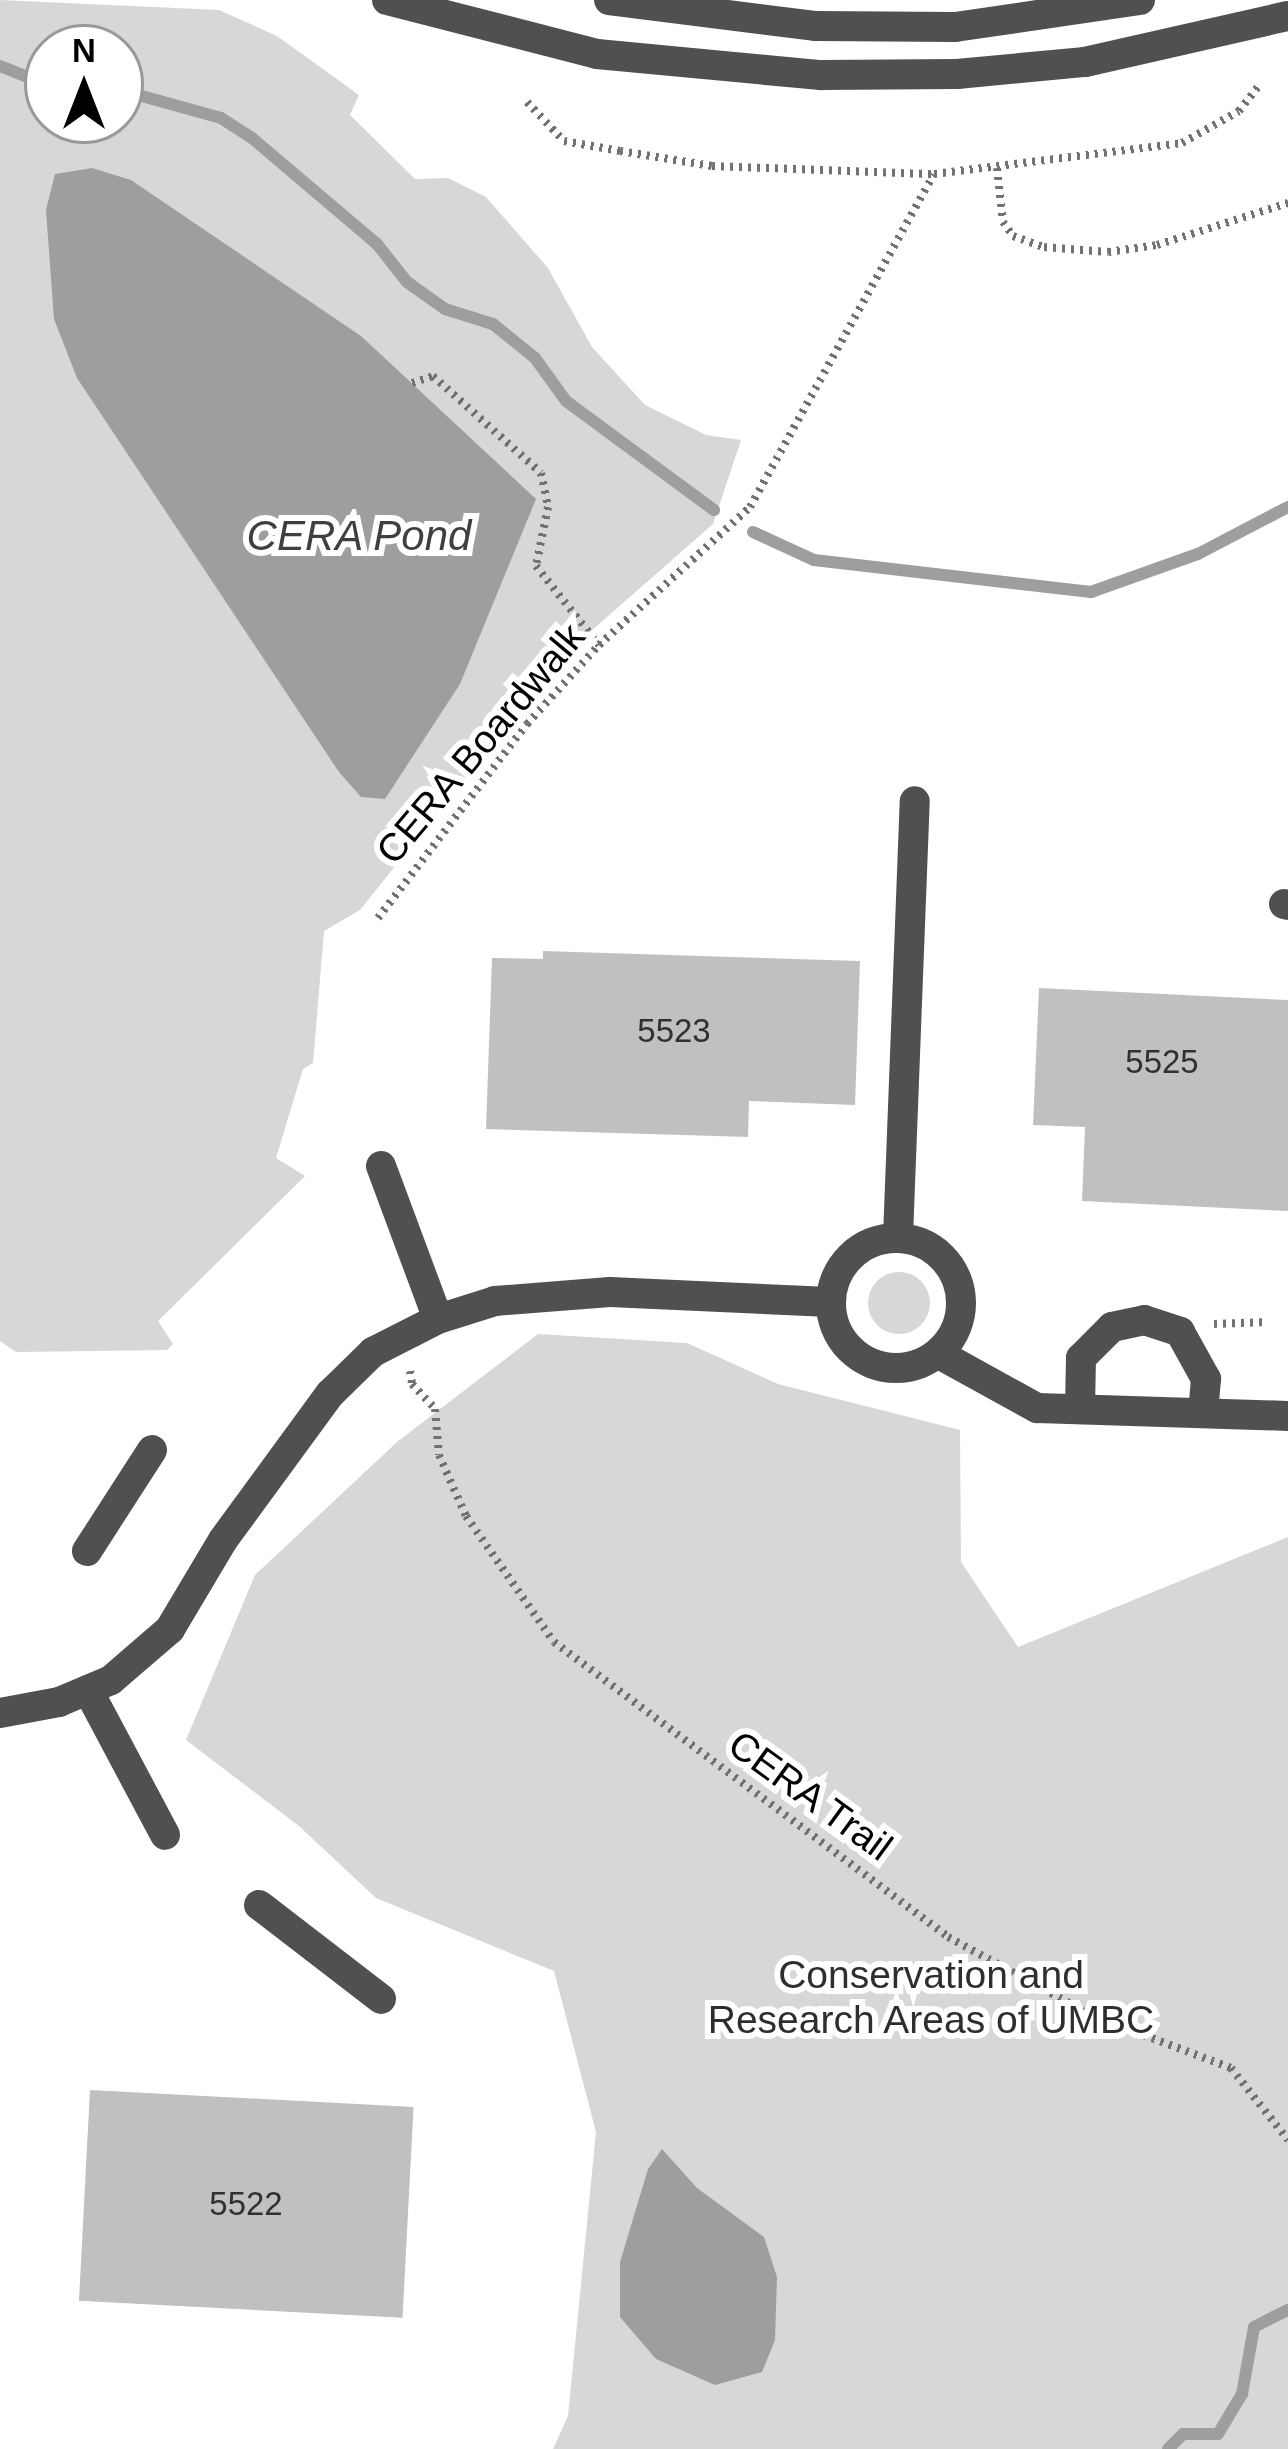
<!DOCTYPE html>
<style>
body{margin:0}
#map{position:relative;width:1288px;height:2449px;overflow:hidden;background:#fff;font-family:Arial,sans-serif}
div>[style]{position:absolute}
.green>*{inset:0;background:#d7d7d7}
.round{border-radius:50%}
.water>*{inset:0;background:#9e9e9e}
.stream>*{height:12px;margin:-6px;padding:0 6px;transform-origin:6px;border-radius:6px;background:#9e9e9e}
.building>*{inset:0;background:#c0c0c0;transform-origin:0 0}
.path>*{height:8px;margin-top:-4px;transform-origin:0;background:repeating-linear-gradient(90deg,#727272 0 3px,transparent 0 9px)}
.minor>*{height:30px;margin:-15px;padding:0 15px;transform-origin:15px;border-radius:15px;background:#505050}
.minor>.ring{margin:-15px;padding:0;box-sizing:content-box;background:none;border:30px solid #505050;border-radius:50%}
span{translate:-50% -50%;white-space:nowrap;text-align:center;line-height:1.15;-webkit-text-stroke:12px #fff;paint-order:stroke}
.number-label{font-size:33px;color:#303030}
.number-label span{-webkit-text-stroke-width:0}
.street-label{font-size:39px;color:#000}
.park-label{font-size:39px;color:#2e2e2e}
.water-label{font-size:42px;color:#3f3f3f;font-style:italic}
.north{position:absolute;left:24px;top:24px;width:120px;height:120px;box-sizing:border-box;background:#fff;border:3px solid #999;border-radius:50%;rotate:0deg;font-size:33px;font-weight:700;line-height:48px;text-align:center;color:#000}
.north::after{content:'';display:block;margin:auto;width:42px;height:54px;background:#000;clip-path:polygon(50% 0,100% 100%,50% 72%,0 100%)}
</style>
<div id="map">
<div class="green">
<i style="clip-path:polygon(evenodd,0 0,219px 10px,277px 36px,359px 95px,350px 115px,415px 179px,448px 178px,486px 197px,548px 268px,592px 347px,645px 405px,706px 435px,741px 440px,713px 524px,566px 653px,360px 910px,324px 931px,313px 1063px,303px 1069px,276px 1158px,305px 1176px,158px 1321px,173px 1344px,167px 1350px,16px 1352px,0 1341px,0 0,48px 48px,120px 48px,120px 120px,48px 120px,48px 48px)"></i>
<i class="round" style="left:868px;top:1272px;width:62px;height:62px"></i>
<i style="clip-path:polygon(538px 1334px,687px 1343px,778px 1384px,960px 1430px,961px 1562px,1018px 1647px,1288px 1537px,1288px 2449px,553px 2449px,568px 2416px,596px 2132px,554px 1971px,376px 1898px,299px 1826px,186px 1740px,255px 1575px,397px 1442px)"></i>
</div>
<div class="water">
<i style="clip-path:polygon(92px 168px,131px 180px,361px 336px,536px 499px,460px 684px,385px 799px,361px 797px,339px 772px,77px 378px,54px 319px,46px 210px,55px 174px)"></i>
<i style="clip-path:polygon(662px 2149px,697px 2188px,764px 2237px,777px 2277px,775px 2340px,762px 2372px,715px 2385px,656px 2359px,620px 2317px,620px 2262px,648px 2169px)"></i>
</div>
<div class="stream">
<i style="left:0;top:66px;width:52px;rotate:21.6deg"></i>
<i style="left:120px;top:90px;width:105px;rotate:15.5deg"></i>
<i style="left:221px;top:118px;width:37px;rotate:33deg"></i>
<i style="left:252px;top:138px;width:164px;rotate:40.3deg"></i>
<i style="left:377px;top:244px;width:48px;rotate:51.7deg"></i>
<i style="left:407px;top:282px;width:47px;rotate:35.4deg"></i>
<i style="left:445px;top:309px;width:50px;rotate:17.4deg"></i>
<i style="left:493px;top:324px;width:54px;rotate:39deg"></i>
<i style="left:535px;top:358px;width:53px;rotate:54.2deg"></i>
<i style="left:566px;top:401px;width:184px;rotate:36.4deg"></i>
<i style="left:753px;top:532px;width:67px;rotate:24.7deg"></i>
<i style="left:814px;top:560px;width:279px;rotate:6.6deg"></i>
<i style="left:1091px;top:592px;width:114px;rotate:-19.6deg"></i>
<i style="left:1198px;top:554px;width:102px;rotate:-27.6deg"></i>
<i style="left:1168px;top:2449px;width:21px;rotate:-45deg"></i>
<i style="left:1183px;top:2434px;width:35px"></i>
<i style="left:1218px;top:2434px;width:47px;rotate:-59deg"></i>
<i style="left:1242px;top:2394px;width:68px;rotate:-79.8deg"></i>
<i style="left:1254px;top:2327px;width:38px;rotate:-27deg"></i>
</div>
<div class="building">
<i style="clip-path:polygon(543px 951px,860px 961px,855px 1105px,749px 1101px,748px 1137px,486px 1129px,492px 958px,543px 959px)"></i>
<i style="clip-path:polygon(1039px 988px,1288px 1000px,1288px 1211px,1082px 1201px,1085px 1127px,1033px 1125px)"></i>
<i style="left:90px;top:2090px;width:324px;height:211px;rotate:3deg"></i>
</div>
<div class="path">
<i style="left:527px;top:102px;width:54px;rotate:46.5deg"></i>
<i style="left:564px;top:141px;width:57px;rotate:10.1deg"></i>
<i style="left:620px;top:151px;width:93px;rotate:9.3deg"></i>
<i style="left:712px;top:166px;width:222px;rotate:2.1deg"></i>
<i style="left:934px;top:174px;width:250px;rotate:-7.1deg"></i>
<i style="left:1182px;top:143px;width:65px;rotate:-29.3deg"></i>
<i style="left:1239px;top:111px;width:33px;rotate:-52deg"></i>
<i style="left:997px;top:168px;width:54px;rotate:83.7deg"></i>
<i style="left:1003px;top:222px;width:17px;rotate:54deg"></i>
<i style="left:1013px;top:236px;width:33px;rotate:20deg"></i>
<i style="left:1044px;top:247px;width:64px;rotate:4.5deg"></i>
<i style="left:1108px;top:252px;width:49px;rotate:-8.1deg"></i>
<i style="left:1157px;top:245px;width:138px;rotate:-17.8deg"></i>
<i style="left:412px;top:383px;width:22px;rotate:-18deg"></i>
<i style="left:433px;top:376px;width:145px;rotate:41.9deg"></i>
<i style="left:541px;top:473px;width:35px;rotate:78deg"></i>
<i style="left:548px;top:507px;width:60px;rotate:101.5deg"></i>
<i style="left:536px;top:566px;width:101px;rotate:51.4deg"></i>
<i style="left:378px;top:918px;width:245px;rotate:-52.5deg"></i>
<i style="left:527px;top:724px;width:107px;rotate:-47.7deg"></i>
<i style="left:599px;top:645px;width:205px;rotate:-42.4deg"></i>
<i style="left:750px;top:507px;width:380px;rotate:-61.1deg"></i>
<i style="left:1214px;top:1324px;width:54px;rotate:-2.1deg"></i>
<i style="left:410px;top:1371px;width:13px;rotate:81deg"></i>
<i style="left:412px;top:1384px;width:34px;rotate:47deg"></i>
<i style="left:435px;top:1409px;width:46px;rotate:85deg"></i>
<i style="left:439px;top:1455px;width:67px;rotate:66.1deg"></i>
<i style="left:466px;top:1516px;width:154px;rotate:55.1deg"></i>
<i style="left:554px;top:1642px;width:492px;rotate:36.8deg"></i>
<i style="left:948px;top:1937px;width:165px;rotate:28.6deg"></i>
<i style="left:1093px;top:2016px;width:147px;rotate:20.6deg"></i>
<i style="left:1231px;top:2068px;width:92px;rotate:51.6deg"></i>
</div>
<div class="minor">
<i style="left:387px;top:0;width:217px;rotate:14.4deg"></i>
<i style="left:597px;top:54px;width:225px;rotate:5.4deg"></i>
<i style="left:821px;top:75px;width:136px;rotate:-0.4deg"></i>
<i style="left:957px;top:74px;width:129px;rotate:-5.4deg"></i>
<i style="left:1085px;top:62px;width:208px;rotate:-12.8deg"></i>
<i style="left:609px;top:0;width:209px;rotate:7.2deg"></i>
<i style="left:816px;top:26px;width:139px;rotate:0.4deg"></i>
<i style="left:955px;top:27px;width:187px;rotate:-8.3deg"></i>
<i style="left:1284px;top:904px;width:4px;rotate:14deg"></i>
<i style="left:381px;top:1166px;width:163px;rotate:69.6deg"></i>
<i style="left:898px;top:1237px;width:436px;rotate:-87.8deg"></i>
<i class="ring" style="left:831px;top:1238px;width:100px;height:100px"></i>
<i style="left:939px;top:1354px;width:112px;rotate:28.9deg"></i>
<i style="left:1037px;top:1408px;width:251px;rotate:1.8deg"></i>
<i style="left:1080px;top:1409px;width:51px;rotate:-88.9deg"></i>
<i style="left:1081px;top:1358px;width:44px;rotate:-45deg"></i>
<i style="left:1112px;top:1327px;width:33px;rotate:-12deg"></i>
<i style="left:1144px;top:1320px;width:38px;rotate:18deg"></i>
<i style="left:1180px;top:1332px;width:54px;rotate:61deg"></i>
<i style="left:1206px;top:1379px;width:34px;rotate:95deg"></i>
<i style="left:87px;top:1551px;width:120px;rotate:-57.2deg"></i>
<i style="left:88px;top:1690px;width:164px;rotate:62deg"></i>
<i style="left:0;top:1713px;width:60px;rotate:-10.6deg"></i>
<i style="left:59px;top:1702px;width:56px;rotate:-22.9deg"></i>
<i style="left:111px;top:1680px;width:78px;rotate:-40.8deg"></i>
<i style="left:170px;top:1629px;width:104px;rotate:-59.2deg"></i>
<i style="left:223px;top:1540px;width:181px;rotate:-53.8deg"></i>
<i style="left:330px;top:1394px;width:60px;rotate:-44.3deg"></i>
<i style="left:373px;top:1352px;width:73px;rotate:-26.9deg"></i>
<i style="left:438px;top:1319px;width:60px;rotate:-17.5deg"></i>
<i style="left:495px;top:1301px;width:115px;rotate:-4.5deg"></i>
<i style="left:610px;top:1292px;width:220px;rotate:2.6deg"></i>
<i style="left:259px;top:1905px;width:154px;rotate:37.6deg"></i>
</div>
<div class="number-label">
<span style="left:674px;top:1031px">5523</span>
<span style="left:1162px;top:1062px">5525</span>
<span style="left:246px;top:2204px">5522</span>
</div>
<div class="street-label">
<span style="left:481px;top:744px;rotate:-50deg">CERA Boardwalk</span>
<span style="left:810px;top:1796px;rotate:36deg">CERA Trail</span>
</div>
<div class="park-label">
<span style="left:931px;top:1998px">Conservation and<br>Research Areas of UMBC</span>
</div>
<div class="water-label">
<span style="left:359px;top:536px">CERA Pond</span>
</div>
<div class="north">N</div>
</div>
